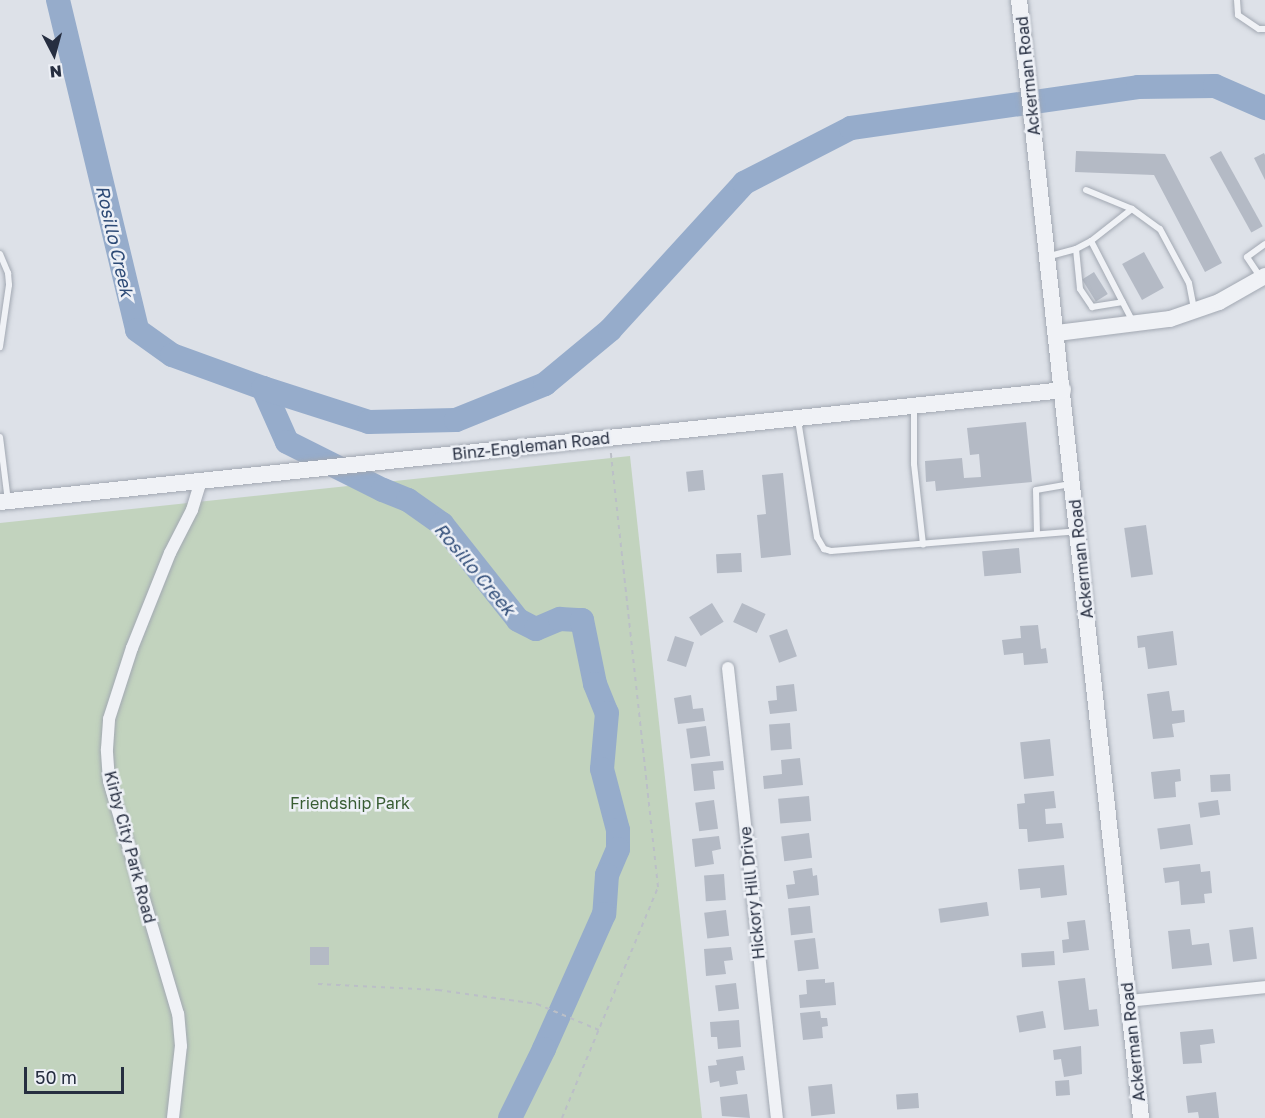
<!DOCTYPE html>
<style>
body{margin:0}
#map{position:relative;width:1265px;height:1118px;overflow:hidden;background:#dde1e8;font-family:"Golos Text",sans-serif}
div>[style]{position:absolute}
.green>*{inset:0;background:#c2d3be}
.river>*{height:24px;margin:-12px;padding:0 12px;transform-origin:12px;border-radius:12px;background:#96accb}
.building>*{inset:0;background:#b4bac5;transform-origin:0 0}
.path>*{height:2px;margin-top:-1px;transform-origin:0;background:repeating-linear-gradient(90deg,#bbbfc7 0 4.5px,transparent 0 9px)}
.roads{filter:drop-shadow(0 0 2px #a2a8b2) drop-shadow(0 0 2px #a2a8b2)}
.service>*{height:6px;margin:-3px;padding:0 3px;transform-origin:3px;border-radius:3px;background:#f0f2f6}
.minor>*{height:12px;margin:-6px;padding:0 6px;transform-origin:6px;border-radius:6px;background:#f0f2f6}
.tertiary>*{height:16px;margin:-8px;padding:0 8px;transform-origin:8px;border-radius:8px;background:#f0f2f6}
span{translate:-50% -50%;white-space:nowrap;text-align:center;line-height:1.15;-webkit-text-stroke:5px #edf0f6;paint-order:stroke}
.street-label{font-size:16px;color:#262e40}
.park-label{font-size:16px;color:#385c32}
.water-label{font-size:18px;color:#2d4a76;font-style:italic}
.north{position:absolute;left:24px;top:24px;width:60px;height:60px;-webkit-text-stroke:4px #edf0f6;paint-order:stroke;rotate:174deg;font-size:16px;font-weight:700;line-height:24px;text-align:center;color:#262e40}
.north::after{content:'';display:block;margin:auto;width:21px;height:27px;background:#262e40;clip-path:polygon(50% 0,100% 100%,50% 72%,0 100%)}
.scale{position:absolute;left:24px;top:1067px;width:100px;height:27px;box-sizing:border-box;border:3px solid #262e40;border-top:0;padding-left:8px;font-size:18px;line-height:21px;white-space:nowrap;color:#262e40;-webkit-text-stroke:4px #edf0f6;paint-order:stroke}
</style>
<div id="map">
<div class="green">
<i style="clip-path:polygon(630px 456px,702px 1118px,0 1118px,0 523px)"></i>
</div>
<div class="river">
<i style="left:58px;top:0;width:339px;rotate:76.5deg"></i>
<i style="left:137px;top:330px;width:43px;rotate:35.5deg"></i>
<i style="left:172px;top:355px;width:97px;rotate:19.9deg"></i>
<i style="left:263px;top:388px;width:59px;rotate:66deg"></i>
<i style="left:287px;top:442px;width:107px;rotate:26.6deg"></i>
<i style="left:383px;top:490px;width:27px;rotate:22deg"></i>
<i style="left:408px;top:500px;width:42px;rotate:35.2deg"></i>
<i style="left:442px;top:524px;width:122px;rotate:51.6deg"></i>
<i style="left:518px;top:620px;width:20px;rotate:27deg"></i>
<i style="left:536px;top:629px;width:26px;rotate:-23deg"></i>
<i style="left:560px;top:619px;width:22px;rotate:3deg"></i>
<i style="left:582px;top:620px;width:65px;rotate:78.5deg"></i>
<i style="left:595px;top:684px;width:31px;rotate:68deg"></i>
<i style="left:607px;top:713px;width:56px;rotate:95.1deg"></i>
<i style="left:602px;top:769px;width:63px;rotate:75.3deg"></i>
<i style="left:618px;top:830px;width:19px;rotate:90deg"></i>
<i style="left:618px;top:849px;width:28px;rotate:113deg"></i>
<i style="left:607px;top:875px;width:39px;rotate:94deg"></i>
<i style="left:604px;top:914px;width:148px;rotate:114deg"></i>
<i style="left:544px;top:1049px;width:77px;rotate:116.2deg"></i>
<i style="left:263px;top:388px;width:111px;rotate:17.8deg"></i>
<i style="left:369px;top:422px;width:87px;rotate:-1.3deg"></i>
<i style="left:456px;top:420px;width:96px;rotate:-22deg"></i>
<i style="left:545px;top:384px;width:85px;rotate:-39.7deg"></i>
<i style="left:610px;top:330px;width:199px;rotate:-47.6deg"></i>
<i style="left:744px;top:183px;width:120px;rotate:-27.2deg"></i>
<i style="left:851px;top:128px;width:290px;rotate:-8.1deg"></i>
<i style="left:1138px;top:87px;width:77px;rotate:-0.7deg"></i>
<i style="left:1215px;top:86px;width:55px;rotate:23.7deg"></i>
</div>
<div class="building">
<i style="clip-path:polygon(1076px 151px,1165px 154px,1222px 263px,1205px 272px,1154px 175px,1075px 172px)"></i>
<i style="left:1221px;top:151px;width:86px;height:13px;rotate:61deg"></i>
<i style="clip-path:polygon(1264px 153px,1265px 155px,1265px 180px,1254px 158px)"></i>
<i style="left:1144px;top:252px;width:41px;height:25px;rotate:61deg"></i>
<i style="left:1094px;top:272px;width:26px;height:14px;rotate:58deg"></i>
<i style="clip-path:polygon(1026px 422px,1032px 482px,936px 491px,935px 481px,926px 482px,925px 461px,962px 458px,964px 478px,981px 477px,979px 454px,970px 455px,967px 428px)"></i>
<i style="left:703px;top:470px;width:20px;height:17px;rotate:84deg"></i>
<i style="clip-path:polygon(783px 473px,791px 555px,761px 558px,757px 515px,766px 514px,762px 475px)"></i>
<i style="left:1146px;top:525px;width:50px;height:22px;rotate:82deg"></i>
<i style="left:1019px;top:548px;width:25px;height:37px;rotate:85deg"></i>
<i style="left:741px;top:553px;width:19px;height:25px;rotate:87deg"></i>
<i style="left:712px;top:603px;width:22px;height:27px;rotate:58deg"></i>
<i style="left:742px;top:603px;width:26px;height:21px;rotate:25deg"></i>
<i style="clip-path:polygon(1038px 625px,1041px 649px,1046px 648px,1048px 663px,1024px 665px,1023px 653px,1004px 655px,1002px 640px,1021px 638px,1020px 626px)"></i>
<i style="left:787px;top:629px;width:29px;height:19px;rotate:70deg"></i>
<i style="clip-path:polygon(1173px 631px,1177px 665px,1148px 669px,1145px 647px,1138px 648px,1137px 636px)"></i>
<i style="left:675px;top:636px;width:20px;height:26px;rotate:18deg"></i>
<i style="clip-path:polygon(794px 684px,797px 711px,770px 714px,768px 701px,777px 700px,776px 686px)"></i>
<i style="clip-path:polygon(1169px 691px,1172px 711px,1184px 710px,1185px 722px,1172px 724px,1174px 737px,1153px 739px,1147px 694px)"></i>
<i style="clip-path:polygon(691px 695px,693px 709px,703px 708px,705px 721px,678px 724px,674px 698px)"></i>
<i style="left:790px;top:723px;width:26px;height:21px;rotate:86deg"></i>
<i style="left:706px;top:726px;width:30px;height:20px;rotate:82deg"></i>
<i style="left:1050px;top:739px;width:37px;height:30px;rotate:84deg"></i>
<i style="clip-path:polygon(800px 758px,803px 785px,764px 789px,763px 776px,782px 774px,781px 760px)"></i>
<i style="clip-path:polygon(723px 761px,724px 770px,713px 771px,715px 789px,694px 791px,691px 764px)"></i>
<i style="clip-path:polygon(1180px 769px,1181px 781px,1175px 782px,1176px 797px,1154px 799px,1151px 772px)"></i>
<i style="left:1230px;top:774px;width:17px;height:20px;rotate:87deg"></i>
<i style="clip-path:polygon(1054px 791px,1056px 808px,1045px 809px,1046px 824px,1062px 823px,1064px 838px,1028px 842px,1027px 829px,1019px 829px,1017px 804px,1025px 803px,1024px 794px)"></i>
<i style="left:809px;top:796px;width:25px;height:31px;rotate:85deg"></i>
<i style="left:714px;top:800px;width:29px;height:19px;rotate:82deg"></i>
<i style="left:1218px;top:800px;width:15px;height:20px;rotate:82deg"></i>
<i style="left:1190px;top:824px;width:21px;height:33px;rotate:82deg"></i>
<i style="left:809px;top:833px;width:25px;height:28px;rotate:83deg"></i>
<i style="clip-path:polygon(719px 836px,721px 849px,712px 851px,714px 864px,695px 867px,692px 839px)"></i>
<i style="clip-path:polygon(1200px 864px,1201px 872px,1210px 871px,1212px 893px,1204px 894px,1205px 903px,1181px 905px,1179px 881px,1165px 883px,1163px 868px)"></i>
<i style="clip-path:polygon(1064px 865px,1067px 895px,1041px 898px,1040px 888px,1020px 890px,1018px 869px)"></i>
<i style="clip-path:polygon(812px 868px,813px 876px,817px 875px,819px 895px,788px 899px,786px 885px,795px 884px,793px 871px)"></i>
<i style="left:724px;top:874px;width:26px;height:20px;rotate:86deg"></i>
<i style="left:987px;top:902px;width:14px;height:49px;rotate:82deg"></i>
<i style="left:810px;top:906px;width:27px;height:22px;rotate:84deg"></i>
<i style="left:726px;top:910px;width:26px;height:22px;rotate:83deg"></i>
<i style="clip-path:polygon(1085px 920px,1089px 950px,1063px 953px,1062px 940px,1069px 939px,1067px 922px)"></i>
<i style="left:1253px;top:927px;width:32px;height:24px;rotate:83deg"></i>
<i style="clip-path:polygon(1190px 929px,1192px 945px,1209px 943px,1212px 965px,1172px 969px,1168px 931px)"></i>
<i style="left:815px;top:938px;width:31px;height:21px;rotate:83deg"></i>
<i style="left:310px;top:947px;width:19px;height:18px"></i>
<i style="clip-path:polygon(731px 947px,733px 960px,724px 961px,726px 974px,706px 976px,704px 949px)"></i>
<i style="left:1054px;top:951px;width:14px;height:33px;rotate:86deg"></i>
<i style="clip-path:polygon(1085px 978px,1089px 1010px,1097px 1009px,1099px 1026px,1064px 1030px,1058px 981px)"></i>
<i style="clip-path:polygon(825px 979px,825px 983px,834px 982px,836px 1005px,800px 1008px,799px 995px,807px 994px,806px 980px)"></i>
<i style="left:736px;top:983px;width:26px;height:21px;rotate:83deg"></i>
<i style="clip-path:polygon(820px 1011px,821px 1018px,827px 1018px,828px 1026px,822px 1027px,823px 1038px,803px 1040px,800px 1013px)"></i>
<i style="left:1043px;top:1011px;width:17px;height:27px;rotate:80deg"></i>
<i style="clip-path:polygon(739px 1020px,741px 1047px,718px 1049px,717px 1037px,711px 1037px,710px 1022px)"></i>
<i style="clip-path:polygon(1213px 1029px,1215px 1043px,1200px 1045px,1202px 1063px,1183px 1064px,1180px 1032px)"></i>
<i style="clip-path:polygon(1081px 1046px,1082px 1074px,1064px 1077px,1061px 1059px,1054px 1060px,1053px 1050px)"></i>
<i style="clip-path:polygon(743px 1056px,745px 1070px,736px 1071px,738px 1084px,720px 1087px,719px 1081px,710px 1083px,708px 1066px,717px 1065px,716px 1060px)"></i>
<i style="left:1069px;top:1080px;width:15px;height:14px;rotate:86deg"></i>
<i style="left:832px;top:1084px;width:30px;height:24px;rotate:84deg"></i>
<i style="clip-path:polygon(1216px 1092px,1219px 1118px,1199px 1118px,1198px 1112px,1188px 1113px,1186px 1096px)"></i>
<i style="left:918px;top:1093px;width:15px;height:22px;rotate:86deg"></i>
<i style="clip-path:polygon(747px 1094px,750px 1118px,722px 1116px,720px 1097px)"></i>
</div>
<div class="path">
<i style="left:318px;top:984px;width:120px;rotate:2.9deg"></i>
<i style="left:438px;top:990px;width:100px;rotate:8deg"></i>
<i style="left:537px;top:1004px;width:67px;rotate:22.8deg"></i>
<i style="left:562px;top:1118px;width:250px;rotate:-67.4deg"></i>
<i style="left:658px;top:887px;width:437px;rotate:-96.2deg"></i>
</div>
<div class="roads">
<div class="service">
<i style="left:1237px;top:0;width:15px;rotate:86deg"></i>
<i style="left:1238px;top:15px;width:25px;rotate:34deg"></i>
<i style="left:1259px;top:29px;width:6px"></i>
<i style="left:1086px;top:190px;width:50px;rotate:22.4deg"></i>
<i style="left:1091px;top:241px;width:91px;rotate:62.6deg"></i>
<i style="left:1076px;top:249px;width:40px;rotate:84.3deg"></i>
<i style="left:1080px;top:289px;width:22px;rotate:56deg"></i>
<i style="left:1092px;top:307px;width:31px;rotate:-9deg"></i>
<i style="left:0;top:254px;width:21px;rotate:67deg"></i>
<i style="left:8px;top:273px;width:12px;rotate:85deg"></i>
<i style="left:9px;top:285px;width:63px;rotate:98.3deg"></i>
<i style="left:1050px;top:256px;width:27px;rotate:-15deg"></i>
<i style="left:1076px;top:249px;width:17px;rotate:-28deg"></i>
<i style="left:1091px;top:241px;width:52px;rotate:-38deg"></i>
<i style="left:1132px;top:209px;width:34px;rotate:36deg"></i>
<i style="left:1160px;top:229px;width:61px;rotate:61.8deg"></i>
<i style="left:1189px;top:283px;width:26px;rotate:79deg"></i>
<i style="left:1261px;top:278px;width:25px;rotate:-124deg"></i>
<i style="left:1247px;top:257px;width:22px;rotate:-36deg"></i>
<i style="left:914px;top:407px;width:57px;rotate:90deg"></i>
<i style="left:914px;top:464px;width:81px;rotate:83.6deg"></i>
<i style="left:798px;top:420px;width:119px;rotate:80.8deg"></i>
<i style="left:817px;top:537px;width:14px;rotate:60deg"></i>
<i style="left:824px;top:549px;width:7px;rotate:16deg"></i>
<i style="left:831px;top:551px;width:247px;rotate:-4.6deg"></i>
<i style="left:0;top:437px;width:64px;rotate:82.9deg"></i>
<i style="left:1037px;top:534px;width:44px;rotate:-91.3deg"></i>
<i style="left:1036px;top:490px;width:35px;rotate:-10deg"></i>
</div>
<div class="minor">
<i style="left:728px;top:668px;width:453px;rotate:83.8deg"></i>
<i style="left:1128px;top:1001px;width:138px;rotate:-5.8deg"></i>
<i style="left:173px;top:1118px;width:72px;rotate:-83.7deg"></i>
<i style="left:181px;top:1046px;width:32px;rotate:-95deg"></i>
<i style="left:178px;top:1014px;width:243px;rotate:-106.5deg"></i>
<i style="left:109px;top:781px;width:32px;rotate:-94deg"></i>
<i style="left:107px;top:749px;width:30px;rotate:-86deg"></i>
<i style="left:109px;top:719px;width:75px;rotate:-72.1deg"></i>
<i style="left:132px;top:648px;width:102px;rotate:-68.2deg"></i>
<i style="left:170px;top:553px;width:48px;rotate:-62.9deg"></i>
<i style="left:192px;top:510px;width:30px;rotate:-73deg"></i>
</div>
<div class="tertiary">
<i style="left:1019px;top:0;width:1125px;rotate:83.77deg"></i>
<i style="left:1057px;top:333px;width:114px;rotate:-7.1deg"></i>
<i style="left:1170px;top:319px;width:52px;rotate:-19.1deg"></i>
<i style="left:1219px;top:302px;width:53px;rotate:-29.5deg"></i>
<i style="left:0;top:502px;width:1069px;rotate:-6.01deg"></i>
</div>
</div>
<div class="street-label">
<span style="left:1028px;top:76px;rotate:-96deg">Ackerman Road</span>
<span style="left:531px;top:446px;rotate:-6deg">Binz-Engleman Road</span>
<span style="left:1081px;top:559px;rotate:-96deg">Ackerman Road</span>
<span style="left:130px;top:847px;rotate:75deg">Kirby City Park Road</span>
<span style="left:752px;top:893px;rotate:-96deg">Hickory Hill Drive</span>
<span style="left:1133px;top:1042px;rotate:-96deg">Ackerman Road</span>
</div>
<div class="park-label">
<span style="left:350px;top:803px">Friendship Park</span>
</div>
<div class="water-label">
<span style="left:115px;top:241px;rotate:77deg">Rosillo Creek</span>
<span style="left:475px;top:569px;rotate:50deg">Rosillo Creek</span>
</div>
<div class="north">N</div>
<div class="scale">50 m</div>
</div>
